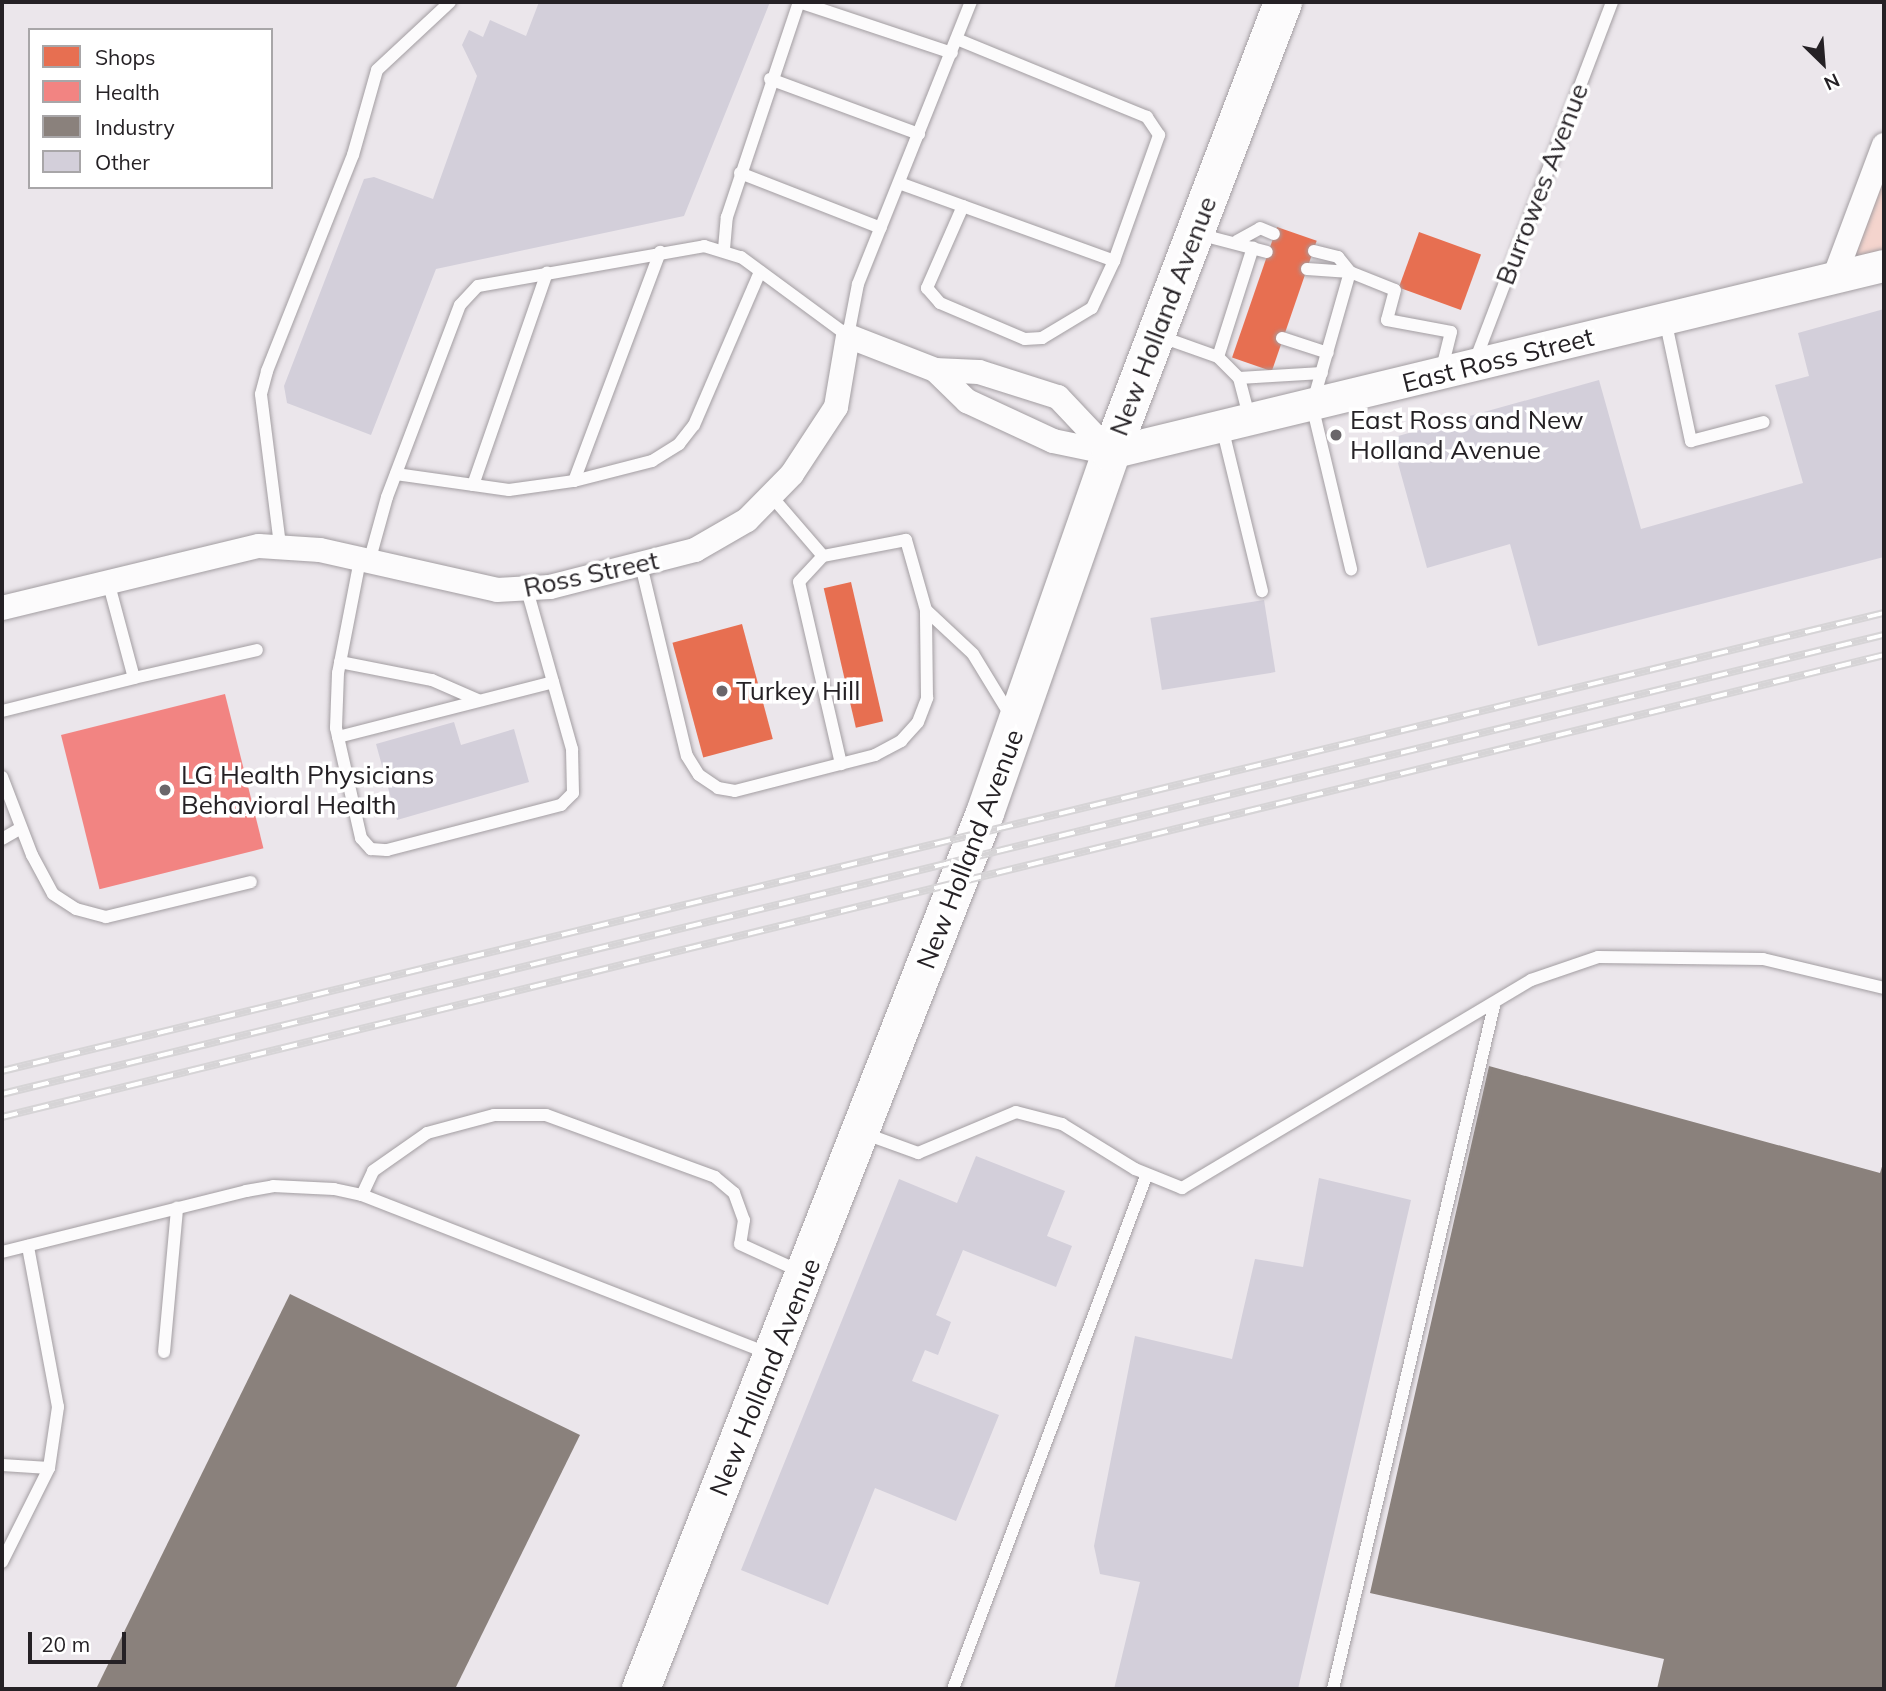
<!DOCTYPE html>
<style>
body{margin:0}
#map{position:relative;width:1886px;height:1691px;overflow:hidden;background:#ebe6eb;font-family:Mulish,sans-serif}
div>[style]{position:absolute}
.green>*{inset:0;background:#f4d4cd}
.shops>*{inset:0;background:#e76f51;transform-origin:0 0}
.health>*{inset:0;background:#f28482;transform-origin:0 0}
.industry>*{inset:0;background:#8a817c}
.building>*{inset:0;background:#d3cfda;transform-origin:0 0}
.roads{filter:drop-shadow(0 0 2px #a39ea2) drop-shadow(0 0 2px #a39ea2)}
.service>*{height:12px;margin:-6px;padding:0 6px;transform-origin:6px;border-radius:6px;background:#fcfbfc}
.minor>*{height:24px;margin:-12px;padding:0 12px;transform-origin:12px;border-radius:12px;background:#fcfbfc}
.tertiary>*{height:32px;margin:-16px;padding:0 16px;transform-origin:16px;border-radius:16px;background:#fcfbfc}
.primary>*{height:38px;margin:-19px;padding:0 19px;transform-origin:19px;border-radius:19px;background:#fcfbfc}
.rail>*{height:8px;margin-top:-4px;transform-origin:0;background:repeating-linear-gradient(90deg,#fff 0 16px,#d6d4d6 0 32px);box-sizing:border-box;border-block:2px solid #d6d4d6}
.dots>*{width:19px;height:19px;translate:-50% -50%;box-sizing:border-box;border:4px solid #fff;border-radius:50%}
span{translate:-50% -50%;white-space:nowrap;text-align:center;line-height:1.15;-webkit-text-stroke:7px #fff;paint-order:stroke}
.street-label{font-size:26px;color:#252125}
.poi-label{font-size:26px;color:#252125}
.left{translate:0 -50%;text-align:left}
.frame{position:absolute;inset:0;border:4px solid #252125;pointer-events:none}
.legend{position:absolute;left:28px;top:28px;width:245px;height:161px;box-sizing:border-box;background:#fff;border:2px solid #a8a6a8;margin:0;padding:9px 12px;list-style:none;font-size:21px;color:#252125}
.legend li{display:flex;align-items:center;gap:14px;height:35px}
.legend b{width:35px;border:2px solid #a8a6a8}
.north{position:absolute;left:1788px;top:28px;width:70px;height:70px;-webkit-text-stroke:5px #fff;paint-order:stroke;rotate:155deg;font-size:19px;font-weight:700;line-height:28px;text-align:center;color:#252125}
.north::after{content:'';display:block;margin:auto;width:24px;height:32px;background:#252125;clip-path:polygon(50% 0,100% 100%,50% 72%,0 100%)}
.scale{position:absolute;left:28px;top:1632px;width:98px;height:32px;box-sizing:border-box;border:4px solid #252125;border-top:0;padding-left:9px;font-size:21px;line-height:24px;white-space:nowrap;color:#252125;-webkit-text-stroke:5px #fff;paint-order:stroke}
</style>
<div id="map">
<div class="green">
<i style="clip-path:polygon(1884px 145px,1884px 266px,1834px 278px)"></i>
</div>
<div class="shops">
<i style="left:1277px;top:227px;width:42px;height:138px;rotate:19deg"></i>
<i style="left:1419px;top:232px;width:66px;height:59px;rotate:20deg"></i>
<i style="left:851px;top:582px;width:143px;height:28px;rotate:77deg"></i>
<i style="left:742px;top:624px;width:119px;height:72px;rotate:75deg"></i>
</div>
<div class="health">
<i style="left:225px;top:694px;width:159px;height:169px;rotate:76deg"></i>
</div>
<div class="industry">
<i style="clip-path:polygon(1489px 1066px,1880px 1173px,1884px 1160px,1884px 1689px,1657px 1689px,1664px 1659px,1370px 1593px)"></i>
<i style="clip-path:polygon(290px 1294px,580px 1435px,455px 1689px,96px 1689px)"></i>
</div>
<div class="building">
<i style="clip-path:polygon(539px 2px,770px 2px,684px 216px,436px 269px,371px 435px,287px 403px,284px 386px,364px 179px,374px 177px,433px 199px,477px 76px,462px 45px,469px 30px,483px 37px,490px 20px,526px 36px)"></i>
<i style="clip-path:polygon(1884px 309px,1884px 557px,1538px 646px,1510px 544px,1427px 568px,1391px 438px,1599px 380px,1641px 529px,1803px 483px,1775px 385px,1809px 376px,1798px 333px)"></i>
<i style="left:1264px;top:600px;width:73px;height:115px;rotate:81deg"></i>
<i style="clip-path:polygon(454px 722px,461px 745px,514px 729px,529px 782px,397px 820px,376px 744px)"></i>
<i style="clip-path:polygon(976px 1156px,1065px 1191px,1047px 1236px,1072px 1246px,1056px 1287px,963px 1250px,936px 1315px,951px 1322px,938px 1355px,925px 1350px,912px 1381px,999px 1415px,956px 1521px,875px 1488px,828px 1605px,741px 1570px,899px 1179px,957px 1203px)"></i>
<i style="clip-path:polygon(1319px 1178px,1411px 1200px,1298px 1689px,1114px 1689px,1140px 1582px,1100px 1574px,1094px 1546px,1135px 1336px,1232px 1359px,1255px 1259px,1303px 1267px)"></i>
</div>
<div class="roads">
<div class="service">
<i style="left:799px;top:2px;width:161px;rotate:18.4deg"></i>
<i style="left:770px;top:79px;width:159px;rotate:20.3deg"></i>
<i style="left:740px;top:173px;width:151px;rotate:21.3deg"></i>
<i style="left:899px;top:183px;width:229px;rotate:19.9deg"></i>
<i style="left:1114px;top:261px;width:134px;rotate:-70.3deg"></i>
<i style="left:1159px;top:135px;width:22px;rotate:-124deg"></i>
<i style="left:1147px;top:117px;width:205px;rotate:-157.7deg"></i>
<i style="left:963px;top:206px;width:90px;rotate:113.7deg"></i>
<i style="left:927px;top:288px;width:20px;rotate:49deg"></i>
<i style="left:940px;top:303px;width:92px;rotate:23deg"></i>
<i style="left:1025px;top:339px;width:17px;rotate:-3deg"></i>
<i style="left:1042px;top:338px;width:58px;rotate:-31deg"></i>
<i style="left:1092px;top:308px;width:52px;rotate:-64.9deg"></i>
<i style="left:1198px;top:234px;width:71px;rotate:14.6deg"></i>
<i style="left:1237px;top:241px;width:26px;rotate:-29deg"></i>
<i style="left:1260px;top:228px;width:15px;rotate:23deg"></i>
<i style="left:724px;top:249px;width:32px;rotate:-85deg"></i>
<i style="left:727px;top:217px;width:227px;rotate:-71.5deg"></i>
<i style="left:1314px;top:251px;width:25px;rotate:14deg"></i>
<i style="left:1338px;top:257px;width:19px;rotate:51deg"></i>
<i style="left:1307px;top:269px;width:43px;rotate:4deg"></i>
<i style="left:1350px;top:272px;width:48px;rotate:21.8deg"></i>
<i style="left:1395px;top:290px;width:31px;rotate:105deg"></i>
<i style="left:1387px;top:320px;width:65px;rotate:10.6deg"></i>
<i style="left:1451px;top:332px;width:38px;rotate:104deg"></i>
<i style="left:1350px;top:272px;width:138px;rotate:105.9deg"></i>
<i style="left:1312px;top:405px;width:169px;rotate:76.6deg"></i>
<i style="left:1665px;top:319px;width:125px;rotate:78deg"></i>
<i style="left:1691px;top:441px;width:75px;rotate:-14.6deg"></i>
<i style="left:1159px;top:336px;width:63px;rotate:19.6deg"></i>
<i style="left:1218px;top:357px;width:30px;rotate:45deg"></i>
<i style="left:1239px;top:378px;width:43px;rotate:75.3deg"></i>
<i style="left:1282px;top:338px;width:48px;rotate:18.1deg"></i>
<i style="left:1218px;top:357px;width:115px;rotate:-72.3deg"></i>
<i style="left:1475px;top:361px;width:384px;rotate:-69.1deg"></i>
<i style="left:1239px;top:378px;width:83px;rotate:-3.4deg"></i>
<i style="left:1222px;top:427px;width:169px;rotate:76.3deg"></i>
<i style="left:396px;top:474px;width:114px;rotate:8.1deg"></i>
<i style="left:509px;top:490px;width:66px;rotate:-7.9deg"></i>
<i style="left:574px;top:481px;width:81px;rotate:-14.4deg"></i>
<i style="left:652px;top:461px;width:32px;rotate:-32deg"></i>
<i style="left:679px;top:444px;width:24px;rotate:-52deg"></i>
<i style="left:694px;top:425px;width:167px;rotate:-66.7deg"></i>
<i style="left:574px;top:481px;width:245px;rotate:-69.4deg"></i>
<i style="left:473px;top:485px;width:225px;rotate:-70.8deg"></i>
<i style="left:280px;top:545px;width:152px;rotate:-97.2deg"></i>
<i style="left:261px;top:394px;width:24px;rotate:-75deg"></i>
<i style="left:267px;top:371px;width:232px;rotate:-68.3deg"></i>
<i style="left:353px;top:155px;width:88px;rotate:-74.2deg"></i>
<i style="left:377px;top:70px;width:100px;rotate:-43deg"></i>
<i style="left:823px;top:556px;width:35px;rotate:133deg"></i>
<i style="left:799px;top:582px;width:187px;rotate:77deg"></i>
<i style="left:360px;top:560px;width:115px;rotate:101deg"></i>
<i style="left:338px;top:673px;width:55px;rotate:92.1deg"></i>
<i style="left:336px;top:728px;width:113px;rotate:77.2deg"></i>
<i style="left:361px;top:838px;width:15px;rotate:48deg"></i>
<i style="left:371px;top:849px;width:16px;rotate:4deg"></i>
<i style="left:387px;top:850px;width:180px;rotate:-14.5deg"></i>
<i style="left:561px;top:805px;width:17px;rotate:-45deg"></i>
<i style="left:573px;top:793px;width:44px;rotate:-91.3deg"></i>
<i style="left:572px;top:749px;width:165px;rotate:-105.8deg"></i>
<i style="left:369px;top:562px;width:67px;rotate:-74.5deg"></i>
<i style="left:387px;top:497px;width:205px;rotate:-69.2deg"></i>
<i style="left:460px;top:305px;width:26px;rotate:-47deg"></i>
<i style="left:478px;top:286px;width:230px;rotate:-10deg"></i>
<i style="left:704px;top:246px;width:39px;rotate:17deg"></i>
<i style="left:741px;top:257px;width:133px;rotate:36.4deg"></i>
<i style="left:848px;top:336px;width:53px;rotate:-79.1deg"></i>
<i style="left:858px;top:284px;width:304px;rotate:-68.2deg"></i>
<i style="left:641px;top:565px;width:196px;rotate:76.5deg"></i>
<i style="left:687px;top:756px;width:22px;rotate:58deg"></i>
<i style="left:699px;top:775px;width:23px;rotate:34deg"></i>
<i style="left:718px;top:788px;width:17px;rotate:10deg"></i>
<i style="left:735px;top:791px;width:145px;rotate:-14.4deg"></i>
<i style="left:875px;top:755px;width:30px;rotate:-28deg"></i>
<i style="left:901px;top:741px;width:25px;rotate:-48deg"></i>
<i style="left:918px;top:722px;width:26px;rotate:-69deg"></i>
<i style="left:927px;top:698px;width:88px;rotate:-90.7deg"></i>
<i style="left:926px;top:610px;width:73px;rotate:-105.9deg"></i>
<i style="left:906px;top:540px;width:85px;rotate:169.1deg"></i>
<i style="left:823px;top:556px;width:78px;rotate:-130.8deg"></i>
<i style="left:108px;top:581px;width:100px;rotate:75deg"></i>
<i style="left:134px;top:678px;width:126px;rotate:-12.8deg"></i>
<i style="left:926px;top:610px;width:64px;rotate:43.1deg"></i>
<i style="left:973px;top:654px;width:75px;rotate:58.6deg"></i>
<i style="left:340px;top:662px;width:94px;rotate:11.1deg"></i>
<i style="left:432px;top:680px;width:50px;rotate:23.5deg"></i>
<i style="left:2px;top:711px;width:136px;rotate:-14deg"></i>
<i style="left:338px;top:737px;width:222px;rotate:-14.3deg"></i>
<i style="left:2px;top:777px;width:84px;rotate:69deg"></i>
<i style="left:32px;top:855px;width:44px;rotate:61.7deg"></i>
<i style="left:53px;top:894px;width:27px;rotate:33deg"></i>
<i style="left:76px;top:909px;width:31px;rotate:15deg"></i>
<i style="left:106px;top:917px;width:149px;rotate:-13.6deg"></i>
<i style="left:2px;top:839px;width:22px;rotate:-30deg"></i>
<i style="left:863px;top:1133px;width:59px;rotate:20deg"></i>
<i style="left:918px;top:1153px;width:106px;rotate:-22.7deg"></i>
<i style="left:1016px;top:1112px;width:48px;rotate:14.6deg"></i>
<i style="left:1062px;top:1124px;width:86px;rotate:31.7deg"></i>
<i style="left:1135px;top:1169px;width:51px;rotate:22deg"></i>
<i style="left:1182px;top:1188px;width:406px;rotate:-30.8deg"></i>
<i style="left:1531px;top:980px;width:71px;rotate:-18.9deg"></i>
<i style="left:1598px;top:957px;width:165px;rotate:0.7deg"></i>
<i style="left:1763px;top:959px;width:124px;rotate:13.5deg"></i>
<i style="left:362px;top:1195px;width:26px;rotate:-65deg"></i>
<i style="left:373px;top:1171px;width:66px;rotate:-35.1deg"></i>
<i style="left:427px;top:1133px;width:69px;rotate:-15deg"></i>
<i style="left:494px;top:1115px;width:52px"></i>
<i style="left:546px;top:1115px;width:180px;rotate:20.1deg"></i>
<i style="left:715px;top:1177px;width:25px;rotate:40deg"></i>
<i style="left:734px;top:1193px;width:29px;rotate:70deg"></i>
<i style="left:744px;top:1220px;width:24px;rotate:99deg"></i>
<i style="left:740px;top:1244px;width:65px;rotate:24.6deg"></i>
<i style="left:2px;top:1252px;width:252px;rotate:-14deg"></i>
<i style="left:246px;top:1191px;width:27px;rotate:-10deg"></i>
<i style="left:273px;top:1186px;width:61px;rotate:2.8deg"></i>
<i style="left:334px;top:1189px;width:29px;rotate:12deg"></i>
<i style="left:362px;top:1195px;width:438px;rotate:21.3deg"></i>
<i style="left:164px;top:1352px;width:145px;rotate:-84.8deg"></i>
<i style="left:2px;top:1465px;width:47px;rotate:3.7deg"></i>
<i style="left:49px;top:1468px;width:62px;rotate:-81.6deg"></i>
<i style="left:58px;top:1407px;width:164px;rotate:-100.6deg"></i>
<i style="left:2px;top:1562px;width:105px;rotate:-63.4deg"></i>
<i style="left:953px;top:1689px;width:550px;rotate:-69.36deg"></i>
<i style="left:1333px;top:1689px;width:702px;rotate:-76.74deg"></i>
</div>
<div class="minor">
<i style="left:1834px;top:278px;width:142px;rotate:-69.4deg"></i>
<i style="left:935px;top:370px;width:45px;rotate:44.1deg"></i>
<i style="left:967px;top:401px;width:95px;rotate:24.9deg"></i>
<i style="left:1053px;top:441px;width:59px;rotate:11.7deg"></i>
<i style="left:2px;top:608px;width:264px;rotate:-13.6deg"></i>
<i style="left:259px;top:546px;width:61px;rotate:3.8deg"></i>
<i style="left:320px;top:550px;width:181px;rotate:12.7deg"></i>
<i style="left:497px;top:590px;width:53px;rotate:-3.2deg"></i>
<i style="left:550px;top:587px;width:150px;rotate:-14.3deg"></i>
<i style="left:695px;top:550px;width:60px;rotate:-30deg"></i>
<i style="left:747px;top:520px;width:64px;rotate:-45.6deg"></i>
<i style="left:792px;top:474px;width:80px;rotate:-56.7deg"></i>
<i style="left:836px;top:407px;width:72px;rotate:-80.4deg"></i>
<i style="left:848px;top:336px;width:93px;rotate:21.3deg"></i>
<i style="left:935px;top:370px;width:44px;rotate:2.6deg"></i>
<i style="left:979px;top:372px;width:83px;rotate:17.6deg"></i>
<i style="left:1058px;top:397px;width:77px;rotate:46.6deg"></i>
</div>
<div class="tertiary">
<i style="left:1111px;top:453px;width:795px;rotate:-13.6deg"></i>
</div>
<div class="primary">
<i style="left:641px;top:1689px;width:941px;rotate:-68.56deg"></i>
<i style="left:985px;top:813px;width:381px;rotate:-70.7deg"></i>
<i style="left:1111px;top:453px;width:483px;rotate:-69.1deg"></i>
</div>
</div>
<div class="rail">
<i style="left:2px;top:1071px;width:1937px;rotate:-13.68deg"></i>
<i style="left:2px;top:1094px;width:1937px;rotate:-13.71deg"></i>
<i style="left:2px;top:1117px;width:1938px;rotate:-13.79deg"></i>
</div>
<div class="dots">
<i style="left:1336px;top:435px;background:#6a666a"></i>
<i style="left:722px;top:691px;background:#6a666a"></i>
<i style="left:165px;top:790px;background:#6a666a"></i>
</div>
<div class="street-label">
<span style="left:1542px;top:184px;rotate:-69deg">Burrowes Avenue</span>
<span style="left:1163px;top:316px;rotate:-69deg">New Holland Avenue</span>
<span style="left:1498px;top:360px;rotate:-14deg">East Ross Street</span>
<span style="left:591px;top:574px;rotate:-12deg">Ross Street</span>
<span style="left:970px;top:849px;rotate:-69deg">New Holland Avenue</span>
<span style="left:765px;top:1377px;rotate:-68deg">New Holland Avenue</span>
</div>
<div class="poi-label">
<span class="left" style="left:1350px;top:435px">East Ross and New<br>Holland Avenue</span>
<span class="left" style="left:736px;top:691px">Turkey Hill</span>
<span class="left" style="left:181px;top:790px">LG Health Physicians<br>Behavioral Health</span>
</div>
<div class="frame"></div>
<ul class="legend">
<li><b style="height:19px;background:#e76f51"></b>Shops</li>
<li><b style="height:19px;background:#f28482"></b>Health</li>
<li><b style="height:19px;background:#8a817c"></b>Industry</li>
<li><b style="height:19px;background:#d3cfda"></b>Other</li>
</ul>
<div class="north">N</div>
<div class="scale">20 m</div>
</div>
